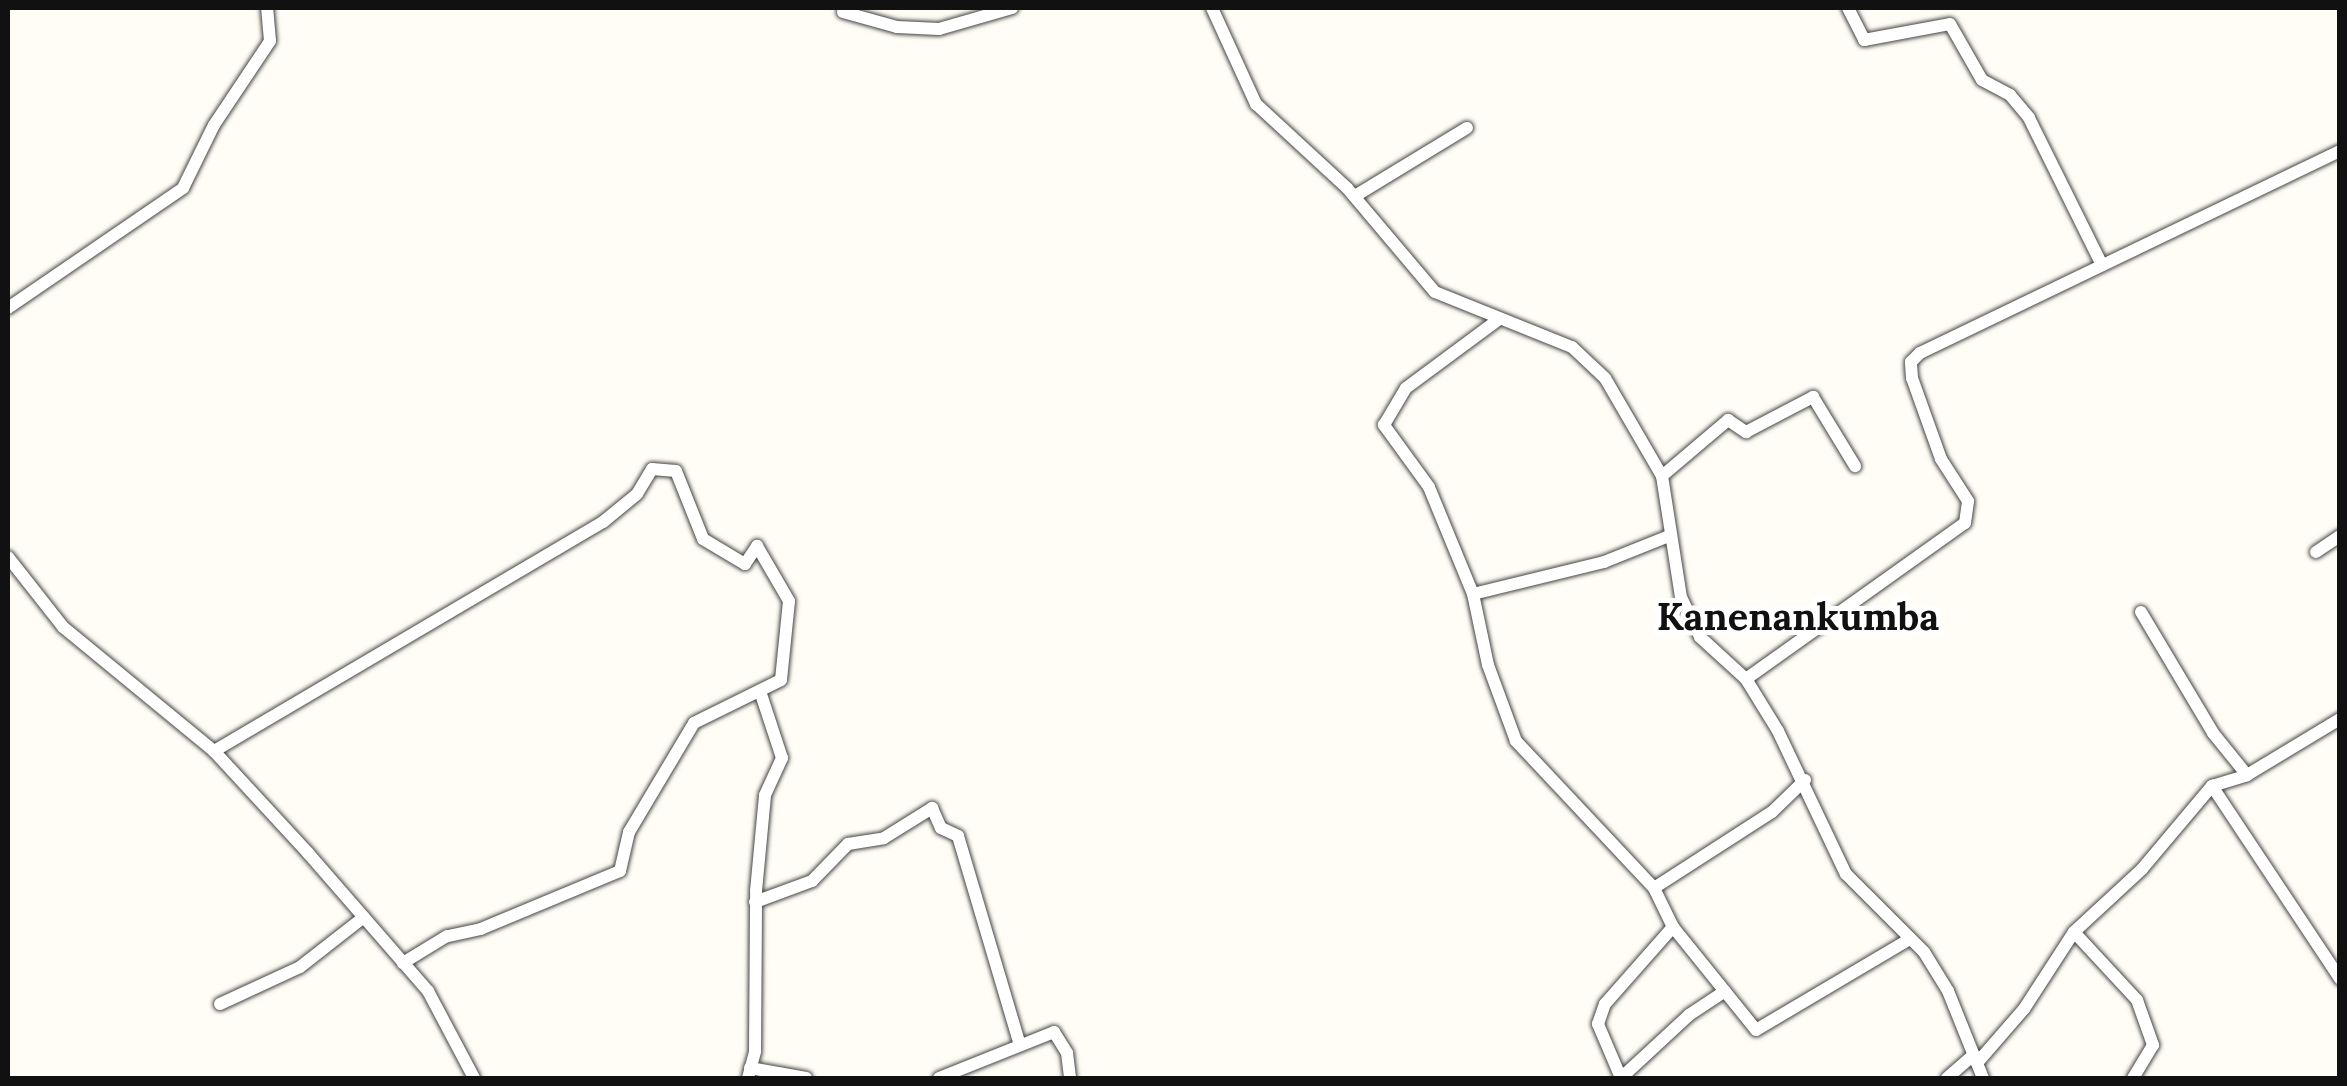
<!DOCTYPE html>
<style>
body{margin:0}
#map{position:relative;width:2347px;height:1086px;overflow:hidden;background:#fffdf5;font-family:Lora,serif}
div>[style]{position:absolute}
.roads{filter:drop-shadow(0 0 2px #444) drop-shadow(0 0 2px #444)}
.minor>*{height:12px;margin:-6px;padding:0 6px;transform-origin:6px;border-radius:6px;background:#fff}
span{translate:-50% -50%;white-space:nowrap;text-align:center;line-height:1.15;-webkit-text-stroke:10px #fff;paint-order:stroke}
.quarter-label{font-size:38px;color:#111;font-weight:700}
.frame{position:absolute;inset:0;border:10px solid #111;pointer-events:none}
</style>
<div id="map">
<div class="roads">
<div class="minor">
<i style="left:1212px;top:8px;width:106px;rotate:65.4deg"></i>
<i style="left:1256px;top:104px;width:124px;rotate:42.7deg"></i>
<i style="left:1347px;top:188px;width:136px;rotate:49.8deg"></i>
<i style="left:1435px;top:292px;width:148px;rotate:21.9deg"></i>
<i style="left:1572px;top:347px;width:45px;rotate:43.2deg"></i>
<i style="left:1605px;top:378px;width:113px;rotate:59.8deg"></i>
<i style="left:1662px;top:476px;width:122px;rotate:81.1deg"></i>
<i style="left:1681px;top:597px;width:44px;rotate:64.6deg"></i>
<i style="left:1700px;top:637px;width:62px;rotate:42.4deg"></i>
<i style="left:1746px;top:679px;width:61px;rotate:58.4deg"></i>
<i style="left:1778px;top:731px;width:158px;rotate:64.6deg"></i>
<i style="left:1846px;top:874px;width:110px;rotate:45deg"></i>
<i style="left:1924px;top:952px;width:46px;rotate:58.4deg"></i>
<i style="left:1948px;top:991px;width:94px;rotate:68.1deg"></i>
<i style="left:1848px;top:8px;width:36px;rotate:63deg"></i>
<i style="left:1864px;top:40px;width:87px;rotate:-10.5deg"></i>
<i style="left:1950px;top:24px;width:64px;rotate:60.3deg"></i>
<i style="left:1982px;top:80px;width:32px;rotate:28deg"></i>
<i style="left:2010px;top:95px;width:30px;rotate:50deg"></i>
<i style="left:2029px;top:118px;width:162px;rotate:63.6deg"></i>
<i style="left:843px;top:12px;width:56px;rotate:15.5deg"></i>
<i style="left:897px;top:27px;width:42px;rotate:2.7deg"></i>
<i style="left:939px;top:29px;width:76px;rotate:-16deg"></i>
<i style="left:1355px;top:196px;width:131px;rotate:-31.3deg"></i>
<i style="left:8px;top:308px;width:212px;rotate:-34.4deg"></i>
<i style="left:183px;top:188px;width:70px;rotate:-63.8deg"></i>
<i style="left:214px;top:125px;width:101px;rotate:-56.3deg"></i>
<i style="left:270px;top:41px;width:33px;rotate:-95deg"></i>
<i style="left:1662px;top:476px;width:87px;rotate:-40.3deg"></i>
<i style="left:1728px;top:420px;width:22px;rotate:34deg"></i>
<i style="left:1746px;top:432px;width:76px;rotate:-27.6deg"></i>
<i style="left:1813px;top:397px;width:81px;rotate:58.7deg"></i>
<i style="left:2316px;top:552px;width:29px;rotate:-34deg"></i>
<i style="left:8px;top:557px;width:89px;rotate:51.8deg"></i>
<i style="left:63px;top:627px;width:195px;rotate:39.4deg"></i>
<i style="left:214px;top:751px;width:139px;rotate:47.3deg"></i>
<i style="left:308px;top:853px;width:183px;rotate:49deg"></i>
<i style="left:428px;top:991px;width:98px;rotate:62.1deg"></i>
<i style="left:1473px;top:594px;width:116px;rotate:-112.4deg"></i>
<i style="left:1429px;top:487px;width:77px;rotate:-126deg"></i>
<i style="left:1384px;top:425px;width:43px;rotate:-59.3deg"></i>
<i style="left:1406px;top:388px;width:114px;rotate:-36.5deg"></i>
<i style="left:2141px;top:612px;width:141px;rotate:59.2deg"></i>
<i style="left:2213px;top:733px;width:54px;rotate:51deg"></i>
<i style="left:1746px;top:679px;width:269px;rotate:-35.5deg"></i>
<i style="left:1965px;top:523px;width:22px;rotate:-82deg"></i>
<i style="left:1968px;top:501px;width:50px;rotate:-122.7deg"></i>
<i style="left:1941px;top:459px;width:86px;rotate:-109.7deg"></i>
<i style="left:1912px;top:378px;width:16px;rotate:-94deg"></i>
<i style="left:1911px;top:362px;width:13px;rotate:-45deg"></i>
<i style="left:1920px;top:353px;width:466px;rotate:-25.7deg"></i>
<i style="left:214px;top:751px;width:451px;rotate:-30.5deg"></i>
<i style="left:603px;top:522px;width:44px;rotate:-39.5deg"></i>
<i style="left:637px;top:494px;width:29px;rotate:-59deg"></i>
<i style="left:652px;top:469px;width:24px;rotate:5deg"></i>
<i style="left:676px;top:471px;width:73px;rotate:68.3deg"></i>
<i style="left:703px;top:539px;width:49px;rotate:30.8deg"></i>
<i style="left:745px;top:564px;width:22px;rotate:-56deg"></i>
<i style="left:757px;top:546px;width:64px;rotate:59.8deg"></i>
<i style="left:789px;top:601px;width:79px;rotate:95.8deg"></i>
<i style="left:781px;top:680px;width:97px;rotate:153.7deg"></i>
<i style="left:694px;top:723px;width:127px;rotate:120.8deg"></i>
<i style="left:629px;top:832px;width:40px;rotate:103deg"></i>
<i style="left:620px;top:871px;width:151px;rotate:157.4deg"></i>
<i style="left:481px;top:929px;width:35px;rotate:168deg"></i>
<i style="left:447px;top:936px;width:52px;rotate:148.5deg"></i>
<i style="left:2212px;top:786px;width:232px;rotate:56.4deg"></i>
<i style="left:1654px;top:888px;width:202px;rotate:-133.2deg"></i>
<i style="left:1516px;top:741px;width:81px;rotate:-110.2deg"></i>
<i style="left:1488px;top:665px;width:73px;rotate:-101.9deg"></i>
<i style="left:1473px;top:594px;width:135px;rotate:-13.7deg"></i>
<i style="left:1604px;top:562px;width:70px;rotate:-21.8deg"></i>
<i style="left:755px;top:902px;width:61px;rotate:-20.2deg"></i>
<i style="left:812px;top:881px;width:52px;rotate:-45.8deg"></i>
<i style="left:848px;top:844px;width:36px;rotate:-9deg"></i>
<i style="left:884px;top:838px;width:57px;rotate:-32deg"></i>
<i style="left:932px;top:808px;width:22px;rotate:66deg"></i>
<i style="left:941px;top:828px;width:19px;rotate:25deg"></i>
<i style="left:958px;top:836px;width:218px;rotate:73.5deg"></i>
<i style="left:1673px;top:927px;width:132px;rotate:51.1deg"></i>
<i style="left:1756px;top:1030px;width:177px;rotate:-30.6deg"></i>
<i style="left:2074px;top:932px;width:93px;rotate:47.2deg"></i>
<i style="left:2137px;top:1000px;width:48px;rotate:70.4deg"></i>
<i style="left:2153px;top:1045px;width:39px;rotate:121deg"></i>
<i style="left:220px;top:1004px;width:88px;rotate:-24.8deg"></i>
<i style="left:300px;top:967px;width:81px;rotate:-38deg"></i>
<i style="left:1977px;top:1063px;width:72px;rotate:-49deg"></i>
<i style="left:2024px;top:1009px;width:92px;rotate:-57deg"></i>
<i style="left:2074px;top:932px;width:93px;rotate:-42.8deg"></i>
<i style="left:2142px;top:869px;width:109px;rotate:-49.9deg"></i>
<i style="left:2212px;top:786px;width:37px;rotate:-17deg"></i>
<i style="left:2247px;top:775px;width:109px;rotate:-31.1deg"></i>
<i style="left:750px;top:1068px;width:57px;rotate:10.1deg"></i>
<i style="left:748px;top:1078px;width:28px;rotate:-75deg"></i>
<i style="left:755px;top:1051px;width:160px;rotate:-89.6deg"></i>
<i style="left:756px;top:891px;width:96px;rotate:-84.6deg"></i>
<i style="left:765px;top:795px;width:41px;rotate:-65.3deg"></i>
<i style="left:782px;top:758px;width:67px;rotate:-108.2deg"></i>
<i style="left:939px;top:1078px;width:124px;rotate:-21.8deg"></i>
<i style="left:1054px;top:1032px;width:25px;rotate:58deg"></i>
<i style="left:1067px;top:1053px;width:25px;rotate:83deg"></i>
<i style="left:1621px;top:1078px;width:59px;rotate:-113.1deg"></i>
<i style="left:1598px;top:1024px;width:21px;rotate:-71deg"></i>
<i style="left:1605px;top:1004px;width:103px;rotate:-48.6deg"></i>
<i style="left:1673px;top:927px;width:43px;rotate:-116deg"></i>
<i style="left:1654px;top:888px;width:140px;rotate:-32.8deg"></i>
<i style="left:1772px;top:812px;width:46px;rotate:-44.1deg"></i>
<i style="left:1621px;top:1078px;width:93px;rotate:-42.8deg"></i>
<i style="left:1689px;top:1015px;width:43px;rotate:-33.7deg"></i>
<i style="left:1947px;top:1078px;width:35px;rotate:-41deg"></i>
</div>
</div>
<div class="quarter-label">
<span style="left:1798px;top:617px">Kanenankumba</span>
</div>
<div class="frame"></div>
</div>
